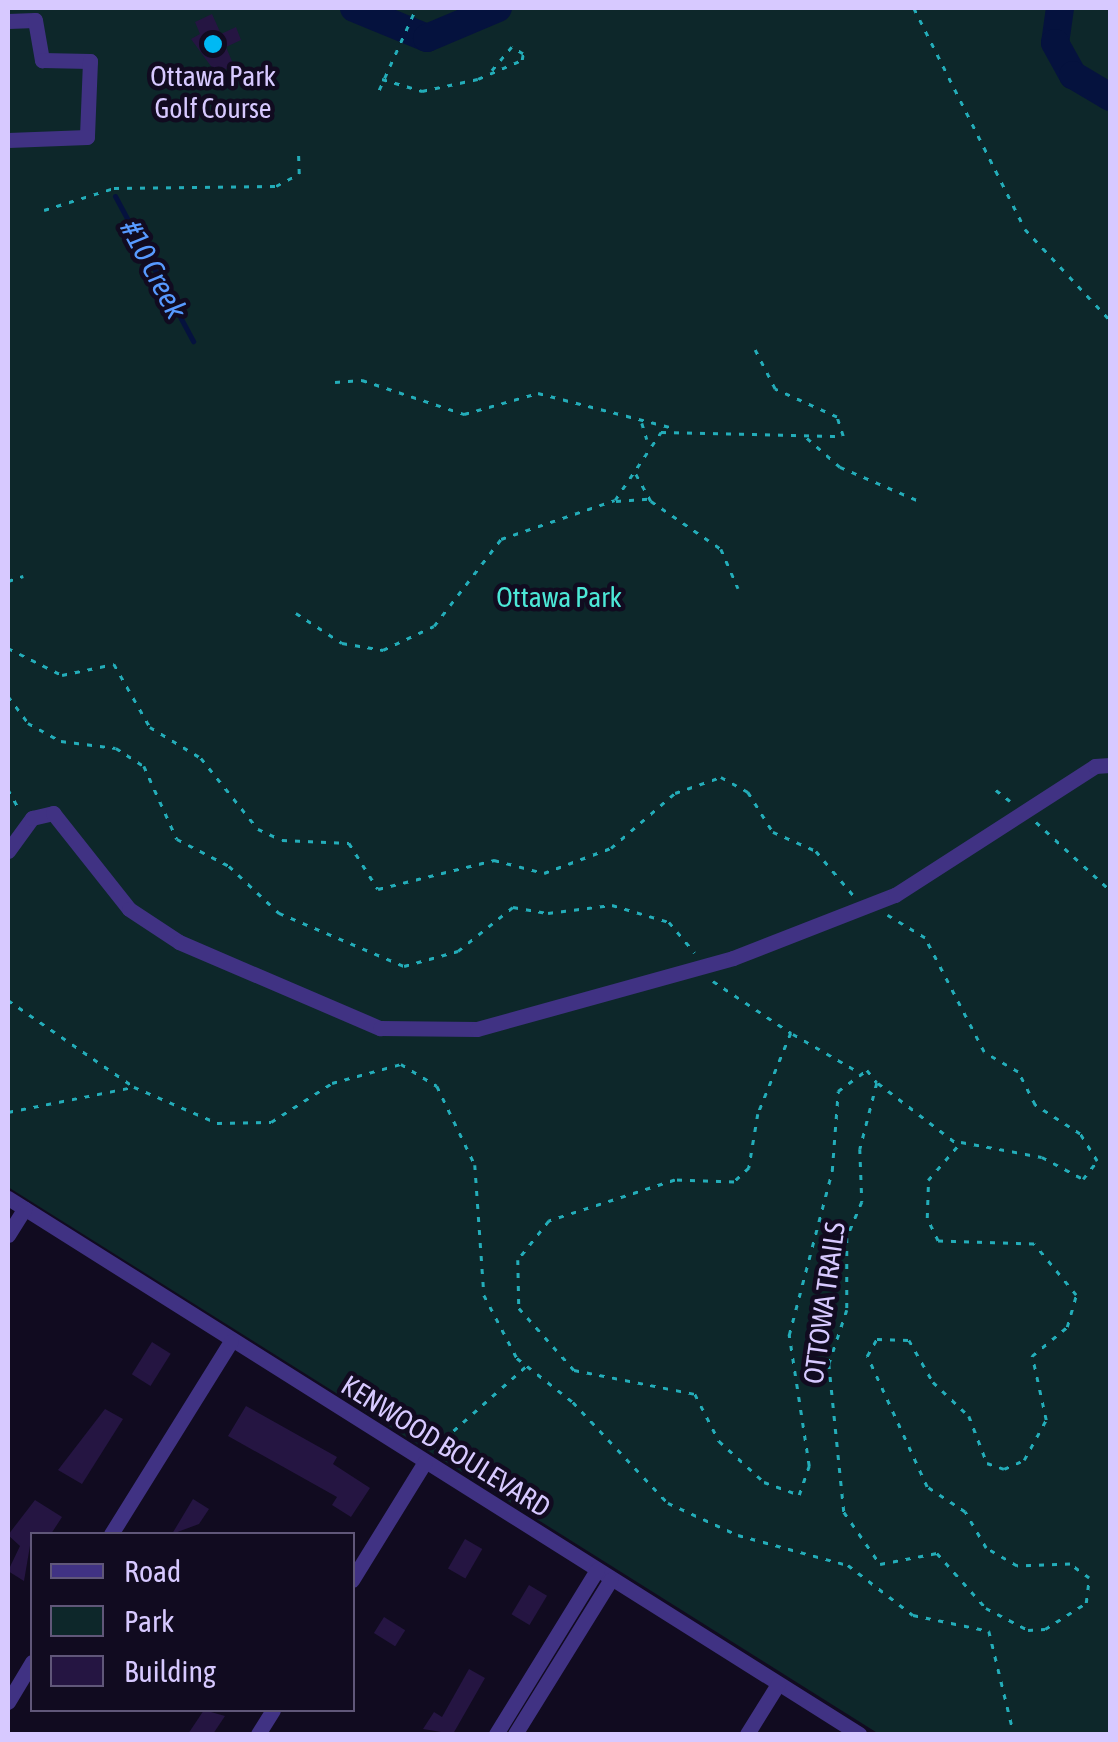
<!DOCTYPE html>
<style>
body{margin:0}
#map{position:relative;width:1118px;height:1742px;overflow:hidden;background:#110b20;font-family:"Asap Condensed",sans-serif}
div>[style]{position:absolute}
.green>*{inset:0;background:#0d272a}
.stream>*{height:5px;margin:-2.5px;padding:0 2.5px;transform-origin:2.5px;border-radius:2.5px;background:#05123e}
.river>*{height:28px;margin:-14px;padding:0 14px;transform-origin:14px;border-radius:14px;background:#05123e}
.building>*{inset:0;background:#251542;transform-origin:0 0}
.path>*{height:2.5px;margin-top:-1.25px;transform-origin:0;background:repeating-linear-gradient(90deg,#23adb9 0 5px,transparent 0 13px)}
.minor>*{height:15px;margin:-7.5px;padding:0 7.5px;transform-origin:7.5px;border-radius:7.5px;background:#403283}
.dots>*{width:28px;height:28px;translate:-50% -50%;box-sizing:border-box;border:5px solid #110b20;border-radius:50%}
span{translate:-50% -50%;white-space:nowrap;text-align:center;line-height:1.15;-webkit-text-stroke:9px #110b20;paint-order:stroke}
.poi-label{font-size:28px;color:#d7c9ff}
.park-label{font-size:28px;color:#4ce8d7}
.street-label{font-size:28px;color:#d7c9ff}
.water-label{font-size:30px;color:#579aff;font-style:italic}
.frame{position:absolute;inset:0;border:10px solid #d7c9ff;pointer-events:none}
.legend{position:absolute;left:30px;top:1532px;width:325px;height:180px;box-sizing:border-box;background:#110b20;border:2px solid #605779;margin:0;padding:12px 18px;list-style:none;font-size:30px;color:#d7c9ff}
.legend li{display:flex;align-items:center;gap:20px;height:50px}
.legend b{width:50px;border:2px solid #605779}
</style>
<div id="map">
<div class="green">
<i style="clip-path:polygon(8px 8px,1110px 8px,1110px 1734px,879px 1734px,8px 1187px)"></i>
</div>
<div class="stream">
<i style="left:115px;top:196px;width:165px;rotate:61.7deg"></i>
</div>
<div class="river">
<i style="left:354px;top:8px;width:79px;rotate:22.3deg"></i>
<i style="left:427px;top:38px;width:77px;rotate:-22.9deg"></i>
<i style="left:1060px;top:8px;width:35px;rotate:98deg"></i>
<i style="left:1055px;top:43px;width:37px;rotate:61deg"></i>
<i style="left:1073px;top:75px;width:43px;rotate:30.7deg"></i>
</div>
<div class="building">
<i style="clip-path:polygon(212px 14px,221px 34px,236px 27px,241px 40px,226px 47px,234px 66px,216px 73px,191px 39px,200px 34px,195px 22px)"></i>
<i style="left:152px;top:1342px;width:22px;height:38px;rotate:32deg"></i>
<i style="clip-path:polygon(246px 1406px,337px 1457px,333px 1464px,370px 1488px,351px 1517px,332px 1505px,337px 1497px,228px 1436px)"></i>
<i style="clip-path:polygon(105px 1409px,123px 1419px,82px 1484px,58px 1470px)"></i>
<i style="clip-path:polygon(193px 1499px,209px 1509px,199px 1524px,172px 1534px)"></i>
<i style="clip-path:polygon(35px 1500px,62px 1517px,51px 1534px,32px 1534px,24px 1581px,8px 1571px,20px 1546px,8px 1535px)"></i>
<i style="left:465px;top:1539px;width:20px;height:34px;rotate:30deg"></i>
<i style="left:529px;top:1585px;width:21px;height:34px;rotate:31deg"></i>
<i style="left:384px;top:1617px;width:25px;height:19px;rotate:32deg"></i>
<i style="clip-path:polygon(469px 1669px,485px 1678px,453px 1734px,423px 1729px,434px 1712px,442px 1717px)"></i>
<i style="clip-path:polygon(204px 1710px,225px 1716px,213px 1734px,188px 1734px)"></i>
</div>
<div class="path">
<i style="left:914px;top:8px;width:247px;rotate:63.3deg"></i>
<i style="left:1025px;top:229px;width:125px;rotate:47deg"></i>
<i style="left:382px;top:79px;width:42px;rotate:16.7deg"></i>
<i style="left:422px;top:91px;width:57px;rotate:-12.1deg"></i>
<i style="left:478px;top:79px;width:48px;rotate:-23.4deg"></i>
<i style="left:522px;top:60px;width:6px;rotate:-81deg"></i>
<i style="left:523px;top:54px;width:13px;rotate:-148deg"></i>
<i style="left:512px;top:47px;width:31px;rotate:130deg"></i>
<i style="left:379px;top:90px;width:90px;rotate:-65.7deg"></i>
<i style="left:44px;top:210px;width:73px;rotate:-17.4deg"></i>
<i style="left:114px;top:188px;width:162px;rotate:-0.7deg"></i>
<i style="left:276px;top:186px;width:26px;rotate:-28deg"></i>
<i style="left:299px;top:174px;width:25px;rotate:-92deg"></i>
<i style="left:335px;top:382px;width:27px;rotate:-4deg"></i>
<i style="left:362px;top:380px;width:108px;rotate:18.4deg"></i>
<i style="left:464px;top:414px;width:77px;rotate:-15.8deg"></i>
<i style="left:538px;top:393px;width:139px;rotate:14.5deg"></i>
<i style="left:642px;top:423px;width:17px;rotate:73deg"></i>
<i style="left:807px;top:438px;width:44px;rotate:41.3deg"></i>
<i style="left:840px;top:467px;width:84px;rotate:23.2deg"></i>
<i style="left:636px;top:474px;width:31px;rotate:61deg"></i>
<i style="left:651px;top:501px;width:85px;rotate:34.4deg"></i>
<i style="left:721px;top:549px;width:43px;rotate:66.4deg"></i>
<i style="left:616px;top:501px;width:32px;rotate:-4deg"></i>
<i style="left:8px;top:581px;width:16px;rotate:-18deg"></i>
<i style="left:296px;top:613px;width:55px;rotate:33.1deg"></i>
<i style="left:342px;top:643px;width:42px;rotate:9.7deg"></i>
<i style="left:383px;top:650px;width:56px;rotate:-25.2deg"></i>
<i style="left:434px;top:626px;width:110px;rotate:-52.4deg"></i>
<i style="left:501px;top:539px;width:120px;rotate:-18.9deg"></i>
<i style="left:615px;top:500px;width:82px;rotate:-55.9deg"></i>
<i style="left:661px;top:432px;width:182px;rotate:1.3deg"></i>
<i style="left:843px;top:436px;width:20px;rotate:-108deg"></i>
<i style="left:837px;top:417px;width:68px;rotate:-155.7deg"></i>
<i style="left:775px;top:389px;width:44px;rotate:-117.1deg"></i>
<i style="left:8px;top:648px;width:60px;rotate:26.6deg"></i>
<i style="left:62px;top:675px;width:53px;rotate:-11.9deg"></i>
<i style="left:114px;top:664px;width:73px;rotate:60.3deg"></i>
<i style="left:150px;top:727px;width:60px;rotate:31.3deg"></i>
<i style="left:201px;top:758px;width:91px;rotate:51.2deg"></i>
<i style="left:258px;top:829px;width:26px;rotate:25deg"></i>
<i style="left:282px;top:840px;width:67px;rotate:2.6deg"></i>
<i style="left:349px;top:843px;width:54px;rotate:57.8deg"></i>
<i style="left:378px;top:889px;width:120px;rotate:-14deg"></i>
<i style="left:494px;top:860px;width:52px;rotate:14.6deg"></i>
<i style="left:544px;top:873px;width:72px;rotate:-20.5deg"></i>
<i style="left:611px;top:848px;width:84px;rotate:-40.7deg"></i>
<i style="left:675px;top:793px;width:49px;rotate:-19.2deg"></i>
<i style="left:721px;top:777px;width:31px;rotate:29deg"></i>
<i style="left:748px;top:792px;width:47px;rotate:58deg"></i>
<i style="left:773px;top:832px;width:47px;rotate:23.8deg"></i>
<i style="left:816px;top:851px;width:59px;rotate:49.8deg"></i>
<i style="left:8px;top:696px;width:34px;rotate:53deg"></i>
<i style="left:28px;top:723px;width:38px;rotate:29deg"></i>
<i style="left:61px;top:741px;width:55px;rotate:7.3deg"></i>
<i style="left:116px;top:748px;width:33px;rotate:33deg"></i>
<i style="left:144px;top:766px;width:80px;rotate:65.7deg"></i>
<i style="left:177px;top:839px;width:59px;rotate:27.4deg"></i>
<i style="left:229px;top:866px;width:69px;rotate:43.2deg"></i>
<i style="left:279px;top:913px;width:136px;rotate:23deg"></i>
<i style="left:404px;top:966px;width:56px;rotate:-15.5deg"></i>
<i style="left:458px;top:951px;width:70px;rotate:-38.7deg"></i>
<i style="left:513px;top:907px;width:36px;rotate:10deg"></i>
<i style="left:548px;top:913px;width:64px;rotate:-7.1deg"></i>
<i style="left:612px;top:905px;width:59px;rotate:16.6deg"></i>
<i style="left:669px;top:922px;width:40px;rotate:50deg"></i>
<i style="left:8px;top:789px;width:23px;rotate:61deg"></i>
<i style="left:996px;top:790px;width:18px;rotate:38deg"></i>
<i style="left:1036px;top:822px;width:100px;rotate:42.6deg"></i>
<i style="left:713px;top:981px;width:94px;rotate:33.7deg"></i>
<i style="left:791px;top:1033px;width:87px;rotate:112.2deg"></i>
<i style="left:758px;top:1114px;width:55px;rotate:99.5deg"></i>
<i style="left:749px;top:1168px;width:21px;rotate:137deg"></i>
<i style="left:734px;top:1182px;width:59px;rotate:-178.1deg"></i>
<i style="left:675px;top:1180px;width:133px;rotate:162deg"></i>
<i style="left:549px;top:1221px;width:50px;rotate:128.5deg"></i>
<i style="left:518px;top:1260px;width:48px;rotate:88.8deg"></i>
<i style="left:519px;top:1308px;width:83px;rotate:48.4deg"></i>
<i style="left:574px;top:1370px;width:123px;rotate:11.2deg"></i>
<i style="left:695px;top:1394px;width:53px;rotate:62.9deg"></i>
<i style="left:719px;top:1441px;width:61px;rotate:42.3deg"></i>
<i style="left:764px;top:1482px;width:37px;rotate:20deg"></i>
<i style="left:799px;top:1495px;width:31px;rotate:-71deg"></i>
<i style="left:809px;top:1466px;width:133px;rotate:-98.7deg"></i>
<i style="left:789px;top:1335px;width:170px;rotate:-75.3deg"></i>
<i style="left:832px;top:1171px;width:80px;rotate:-85.7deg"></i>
<i style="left:838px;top:1091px;width:36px;rotate:-36deg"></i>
<i style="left:867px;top:1070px;width:16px;rotate:52deg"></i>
<i style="left:877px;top:1083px;width:68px;rotate:104.4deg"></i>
<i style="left:860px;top:1149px;width:53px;rotate:87.8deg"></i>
<i style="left:862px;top:1202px;width:39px;rotate:113deg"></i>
<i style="left:847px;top:1238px;width:72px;rotate:90deg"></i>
<i style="left:847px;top:1310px;width:57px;rotate:108.4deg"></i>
<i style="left:829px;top:1364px;width:149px;rotate:84.2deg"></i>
<i style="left:844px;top:1512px;width:63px;rotate:55.3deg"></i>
<i style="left:880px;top:1564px;width:58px;rotate:-10.9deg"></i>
<i style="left:937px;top:1553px;width:74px;rotate:48.3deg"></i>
<i style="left:986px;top:1608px;width:47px;rotate:27.6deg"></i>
<i style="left:1028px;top:1630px;width:17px;rotate:-3deg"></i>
<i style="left:1045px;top:1629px;width:49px;rotate:-32.4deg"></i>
<i style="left:1086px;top:1603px;width:25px;rotate:-83deg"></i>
<i style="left:1089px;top:1578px;width:24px;rotate:-144deg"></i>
<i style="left:1070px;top:1564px;width:53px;rotate:177.8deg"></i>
<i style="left:1017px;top:1566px;width:36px;rotate:-150deg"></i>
<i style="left:986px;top:1548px;width:42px;rotate:-120.3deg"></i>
<i style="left:965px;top:1512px;width:45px;rotate:-146.7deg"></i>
<i style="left:927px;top:1487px;width:144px;rotate:-114.6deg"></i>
<i style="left:867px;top:1356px;width:20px;rotate:-60deg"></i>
<i style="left:877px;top:1339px;width:32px;rotate:2deg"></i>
<i style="left:909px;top:1340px;width:48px;rotate:60.3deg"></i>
<i style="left:933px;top:1382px;width:50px;rotate:43.4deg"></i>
<i style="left:969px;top:1416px;width:50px;rotate:69deg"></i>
<i style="left:987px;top:1463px;width:18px;rotate:19deg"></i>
<i style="left:1004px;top:1469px;width:22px;rotate:-24deg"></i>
<i style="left:1024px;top:1460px;width:46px;rotate:-61.2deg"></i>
<i style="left:1046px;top:1420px;width:66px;rotate:-102.3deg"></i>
<i style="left:1032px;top:1356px;width:45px;rotate:-39.6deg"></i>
<i style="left:1067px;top:1327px;width:33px;rotate:-74deg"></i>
<i style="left:1076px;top:1295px;width:66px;rotate:-129.5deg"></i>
<i style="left:1034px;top:1244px;width:96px;rotate:-178.2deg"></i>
<i style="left:938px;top:1241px;width:25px;rotate:-116deg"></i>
<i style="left:927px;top:1218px;width:38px;rotate:-88deg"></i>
<i style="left:928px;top:1180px;width:50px;rotate:-49deg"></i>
<i style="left:961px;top:1142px;width:82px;rotate:10.5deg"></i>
<i style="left:1042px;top:1157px;width:47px;rotate:28.2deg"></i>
<i style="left:1083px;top:1179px;width:23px;rotate:-52deg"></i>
<i style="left:1097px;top:1161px;width:32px;rotate:-122deg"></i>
<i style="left:1080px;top:1134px;width:54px;rotate:-147.2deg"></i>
<i style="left:1035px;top:1105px;width:37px;rotate:-117deg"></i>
<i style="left:1018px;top:1072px;width:39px;rotate:-150deg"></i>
<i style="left:984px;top:1052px;width:128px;rotate:-117.4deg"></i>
<i style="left:925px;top:938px;width:44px;rotate:-148.8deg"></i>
<i style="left:8px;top:1000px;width:153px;rotate:34.6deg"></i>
<i style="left:134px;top:1087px;width:90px;rotate:23.4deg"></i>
<i style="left:217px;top:1123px;width:54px;rotate:-1.1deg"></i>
<i style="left:271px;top:1122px;width:72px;rotate:-32.6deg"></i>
<i style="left:332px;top:1083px;width:72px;rotate:-15.4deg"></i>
<i style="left:401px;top:1064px;width:42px;rotate:31.4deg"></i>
<i style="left:437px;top:1086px;width:88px;rotate:64.3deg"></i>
<i style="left:475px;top:1165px;width:130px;rotate:86deg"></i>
<i style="left:484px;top:1295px;width:71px;rotate:62.4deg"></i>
<i style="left:517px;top:1358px;width:71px;rotate:38.2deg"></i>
<i style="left:573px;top:1402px;width:139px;rotate:46.8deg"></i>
<i style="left:668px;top:1503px;width:77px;rotate:24.6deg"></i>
<i style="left:738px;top:1535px;width:114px;rotate:15.3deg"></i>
<i style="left:848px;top:1565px;width:82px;rotate:37.6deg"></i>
<i style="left:913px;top:1615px;width:78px;rotate:11.9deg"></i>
<i style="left:989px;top:1631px;width:106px;rotate:76.4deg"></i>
<i style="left:793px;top:1034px;width:72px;rotate:30.1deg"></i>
<i style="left:878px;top:1083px;width:97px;rotate:37.5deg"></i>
<i style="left:8px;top:1112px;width:127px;rotate:-11.3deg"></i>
<i style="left:434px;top:1448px;width:122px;rotate:-41.7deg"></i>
</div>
<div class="minor">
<i style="left:8px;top:21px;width:27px;rotate:-2deg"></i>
<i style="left:35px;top:20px;width:41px;rotate:80.1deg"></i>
<i style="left:42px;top:60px;width:48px;rotate:1.2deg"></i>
<i style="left:90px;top:61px;width:76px;rotate:92.3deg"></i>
<i style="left:87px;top:137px;width:79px;rotate:177.8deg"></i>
<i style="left:8px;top:851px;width:41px;rotate:-54deg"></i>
<i style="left:32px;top:818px;width:22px;rotate:-13deg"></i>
<i style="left:53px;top:813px;width:122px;rotate:51.6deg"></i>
<i style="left:129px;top:909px;width:60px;rotate:33.4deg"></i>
<i style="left:179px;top:942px;width:219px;rotate:23.2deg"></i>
<i style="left:380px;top:1028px;width:97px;rotate:0.6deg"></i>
<i style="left:477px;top:1029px;width:266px;rotate:-15.5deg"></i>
<i style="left:733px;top:958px;width:174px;rotate:-21.3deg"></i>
<i style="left:895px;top:895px;width:238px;rotate:-32.8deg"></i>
<i style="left:1095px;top:766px;width:15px;rotate:-4deg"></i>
<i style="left:8px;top:1198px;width:1006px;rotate:32.2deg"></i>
<i style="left:8px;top:1235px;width:31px;rotate:-58deg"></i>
<i style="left:111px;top:1534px;width:227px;rotate:-58.1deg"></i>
<i style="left:352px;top:1580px;width:139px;rotate:-58.3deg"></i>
<i style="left:8px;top:1702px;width:47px;rotate:-59deg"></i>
<i style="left:258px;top:1734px;width:28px;rotate:-58deg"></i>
<i style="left:496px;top:1734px;width:193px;rotate:-58.4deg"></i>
<i style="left:515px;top:1734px;width:182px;rotate:-58.2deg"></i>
<i style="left:747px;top:1734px;width:59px;rotate:-58.2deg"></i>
</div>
<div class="dots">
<i style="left:213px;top:44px;background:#00b9f4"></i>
</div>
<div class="poi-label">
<span style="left:213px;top:92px">Ottawa Park<br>Golf Course</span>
</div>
<div class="park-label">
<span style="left:559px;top:597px">Ottawa Park</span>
</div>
<div class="street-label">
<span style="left:824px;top:1303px;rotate:-82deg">OTTOWA TRAILS</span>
<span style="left:446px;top:1446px;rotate:32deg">KENWOOD BOULEVARD</span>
</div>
<div class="water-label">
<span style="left:154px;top:269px;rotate:62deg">#10 Creek</span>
</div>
<div class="frame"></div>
<ul class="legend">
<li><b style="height:12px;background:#403283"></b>Road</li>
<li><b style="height:28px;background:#0d272a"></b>Park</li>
<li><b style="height:28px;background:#251542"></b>Building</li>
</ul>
</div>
